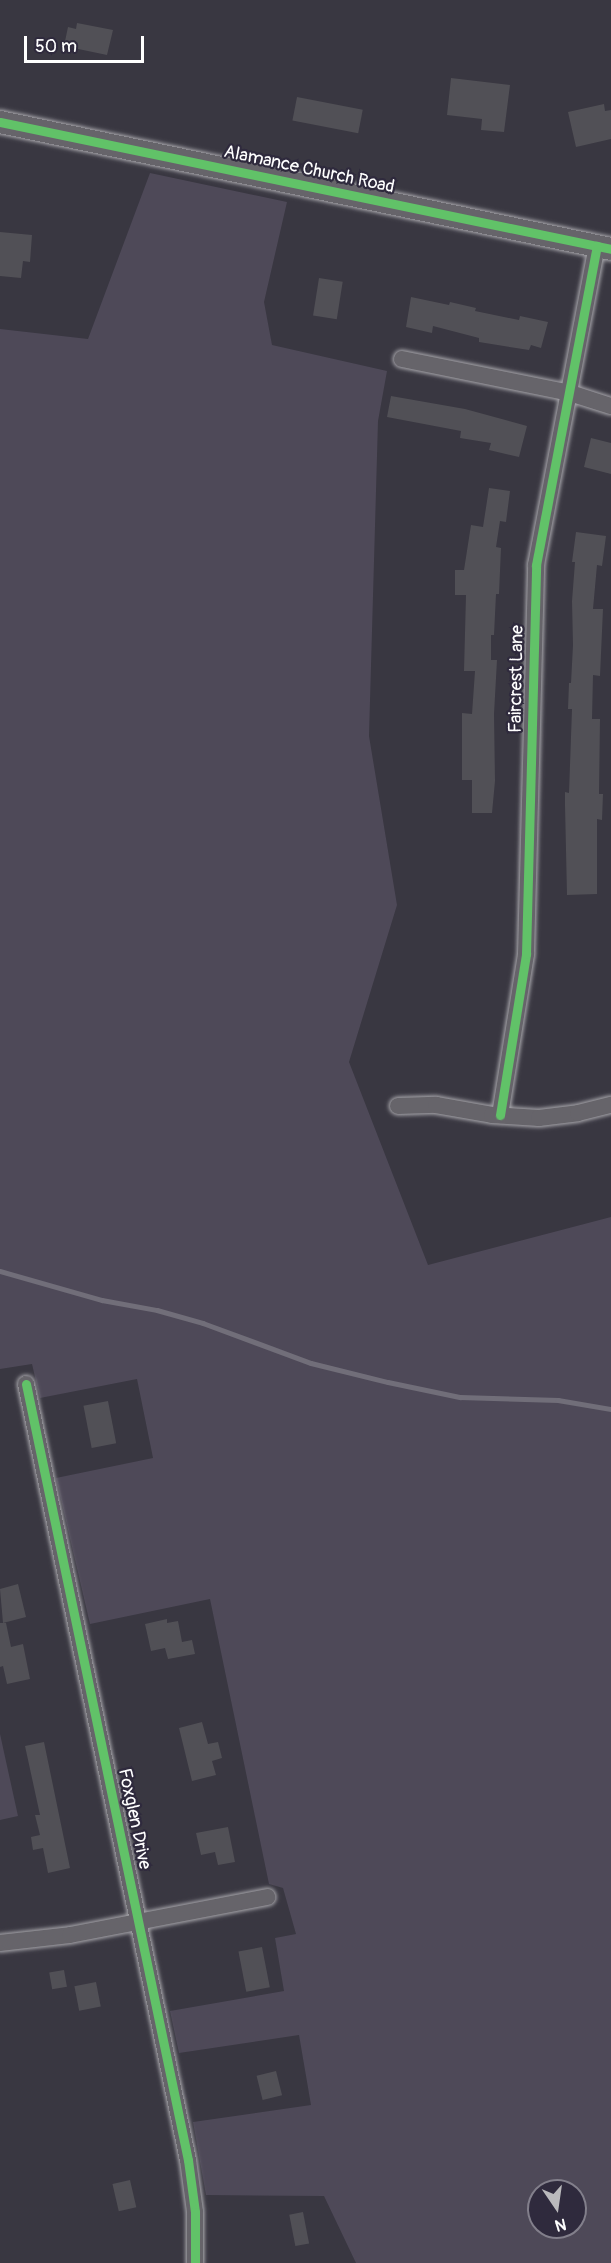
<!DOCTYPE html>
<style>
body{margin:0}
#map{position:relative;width:611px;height:2263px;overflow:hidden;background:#393741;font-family:Pangolin,sans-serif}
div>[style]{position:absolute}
.green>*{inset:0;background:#4e4958}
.stream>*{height:4.5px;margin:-2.25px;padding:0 2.25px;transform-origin:2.25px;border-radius:2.25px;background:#716e79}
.building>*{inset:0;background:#515056;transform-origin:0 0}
.roads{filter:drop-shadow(0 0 2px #a6a5aa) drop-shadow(0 0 2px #a6a5aa)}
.minor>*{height:16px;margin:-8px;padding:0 8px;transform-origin:8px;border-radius:8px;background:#66646a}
.secondary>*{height:22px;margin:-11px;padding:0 11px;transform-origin:11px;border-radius:11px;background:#66646a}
.cycleway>*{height:9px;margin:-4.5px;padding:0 4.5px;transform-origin:4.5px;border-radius:4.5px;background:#61c268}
span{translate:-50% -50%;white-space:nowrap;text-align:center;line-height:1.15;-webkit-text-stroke:4.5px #2f2a3d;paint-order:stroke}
.street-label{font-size:18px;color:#fff}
.north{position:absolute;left:527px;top:2179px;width:60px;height:60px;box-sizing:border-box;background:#2f2a3d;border:2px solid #827f8b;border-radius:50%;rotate:167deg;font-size:16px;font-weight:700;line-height:24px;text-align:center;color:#fff}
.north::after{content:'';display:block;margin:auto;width:21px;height:27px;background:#bab9bc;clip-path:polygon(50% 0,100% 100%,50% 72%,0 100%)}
.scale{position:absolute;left:24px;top:36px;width:120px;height:27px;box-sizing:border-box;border:3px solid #fff;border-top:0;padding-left:8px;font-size:18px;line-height:21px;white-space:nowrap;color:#fff;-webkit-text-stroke:4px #2f2a3d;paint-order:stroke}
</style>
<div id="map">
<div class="green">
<i style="clip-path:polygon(evenodd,150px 173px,287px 202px,264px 302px,272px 345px,387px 371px,378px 421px,369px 736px,397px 905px,349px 1062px,428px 1265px,611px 1217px,611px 2263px,356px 2263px,324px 2196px,206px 2195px,193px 2122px,311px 2105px,299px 2035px,179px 2053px,170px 2011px,284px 1991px,275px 1938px,296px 1934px,283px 1888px,269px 1884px,210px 1599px,90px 1624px,56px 1478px,153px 1458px,137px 1379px,40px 1398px,32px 1364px,0 1369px,0 329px,88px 339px,150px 173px,539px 2191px,575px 2191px,575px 2227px,539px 2227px,539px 2191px)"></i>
<i style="clip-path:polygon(0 1734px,18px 1816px,0 1820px)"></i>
</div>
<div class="stream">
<i style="left:0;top:1271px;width:106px;rotate:15.9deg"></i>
<i style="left:102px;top:1300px;width:56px;rotate:10.3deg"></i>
<i style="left:157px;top:1310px;width:48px;rotate:15.8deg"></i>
<i style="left:203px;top:1323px;width:115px;rotate:20.3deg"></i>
<i style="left:311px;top:1363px;width:79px;rotate:13.9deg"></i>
<i style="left:388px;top:1382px;width:74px;rotate:11.8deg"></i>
<i style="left:460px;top:1397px;width:98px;rotate:1.8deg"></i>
<i style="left:558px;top:1400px;width:54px;rotate:9.6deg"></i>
</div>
<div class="building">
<i style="clip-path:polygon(77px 23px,113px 30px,107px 55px,64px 46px,68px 27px,76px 29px)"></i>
<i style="clip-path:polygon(451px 78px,510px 85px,504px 132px,481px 130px,482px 119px,447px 115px)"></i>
<i style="left:297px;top:97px;width:67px;height:24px;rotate:11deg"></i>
<i style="clip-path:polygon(604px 104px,605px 111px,611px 110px,611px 139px,576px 147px,568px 112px)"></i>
<i style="clip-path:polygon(0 232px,32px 235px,30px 262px,23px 261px,21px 278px,0 276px)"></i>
<i style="left:319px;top:278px;width:24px;height:38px;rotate:9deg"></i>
<i style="clip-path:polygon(411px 297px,449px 305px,450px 302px,476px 308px,475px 311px,519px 320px,520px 316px,548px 322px,541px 348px,531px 345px,529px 350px,479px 342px,479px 338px,433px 326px,432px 333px,406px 327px)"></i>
<i style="clip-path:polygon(391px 396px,465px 409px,527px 426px,519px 457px,489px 450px,491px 443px,460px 438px,461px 431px,387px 417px)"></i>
<i style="clip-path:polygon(591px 438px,611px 443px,611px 474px,584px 467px)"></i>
<i style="clip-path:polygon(489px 488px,510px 491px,506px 522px,500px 521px,496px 547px,501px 548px,499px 594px,496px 594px,494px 635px,491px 635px,491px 660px,497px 660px,494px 714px,495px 781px,492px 813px,472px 813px,472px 780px,462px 780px,462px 713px,472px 714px,475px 671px,464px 671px,466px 595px,455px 595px,455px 570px,464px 570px,471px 525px,483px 527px)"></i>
<i style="clip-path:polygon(576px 532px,606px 536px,602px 566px,597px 565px,593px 609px,603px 609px,600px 676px,593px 675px,592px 719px,600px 719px,599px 794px,603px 794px,602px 820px,597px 819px,597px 894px,567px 895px,565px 805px,565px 792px,569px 793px,572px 709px,568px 709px,569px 683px,571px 683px,573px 645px,572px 601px,575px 562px,572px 562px)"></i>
<i style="left:108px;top:1401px;width:43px;height:25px;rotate:79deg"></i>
<i style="clip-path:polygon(18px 1584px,26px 1617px,3px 1623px,0 1589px)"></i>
<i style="clip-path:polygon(167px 1619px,167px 1623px,178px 1621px,182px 1642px,192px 1640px,195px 1654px,168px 1659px,165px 1648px,151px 1651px,145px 1624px)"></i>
<i style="clip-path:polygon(0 1623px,6px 1623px,11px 1647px,23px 1644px,30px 1679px,7px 1684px,3px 1666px,0 1667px)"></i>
<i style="clip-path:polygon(202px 1722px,208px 1744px,218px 1742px,222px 1758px,212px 1761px,216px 1775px,192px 1781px,179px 1728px)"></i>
<i style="clip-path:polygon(44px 1742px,70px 1868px,48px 1873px,43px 1848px,33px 1850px,31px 1837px,40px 1835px,35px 1815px,40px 1815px,25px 1746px)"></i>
<i style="clip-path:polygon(228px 1827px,235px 1862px,218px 1865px,215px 1852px,201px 1855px,196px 1833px)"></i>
<i style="left:262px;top:1947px;width:41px;height:24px;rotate:79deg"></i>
<i style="left:64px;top:1970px;width:17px;height:15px;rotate:80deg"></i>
<i style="left:96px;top:1982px;width:25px;height:22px;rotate:79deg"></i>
<i style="left:276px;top:2071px;width:25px;height:20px;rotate:76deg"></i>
<i style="left:130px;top:2180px;width:28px;height:18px;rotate:77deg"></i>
<i style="left:303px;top:2212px;width:32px;height:14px;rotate:79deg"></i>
</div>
<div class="roads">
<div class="minor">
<i style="left:402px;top:359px;width:171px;rotate:11.4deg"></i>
<i style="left:570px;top:393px;width:43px;rotate:17.6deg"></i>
<i style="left:398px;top:1106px;width:38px;rotate:-2deg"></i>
<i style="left:436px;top:1105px;width:57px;rotate:10.1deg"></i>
<i style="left:492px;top:1115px;width:47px;rotate:3.7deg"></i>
<i style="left:539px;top:1118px;width:39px;rotate:-7deg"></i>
<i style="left:578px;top:1113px;width:34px;rotate:-14deg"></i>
<i style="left:500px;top:1115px;width:163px;rotate:-80.8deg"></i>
<i style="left:526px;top:954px;width:389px;rotate:-88.5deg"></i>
<i style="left:536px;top:565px;width:325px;rotate:-79.2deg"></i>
<i style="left:26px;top:1384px;width:793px;rotate:78.21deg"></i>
<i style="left:188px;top:2160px;width:52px;rotate:82.3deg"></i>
<i style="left:195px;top:2212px;width:51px;rotate:90deg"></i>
<i style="left:0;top:1943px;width:70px;rotate:-6.5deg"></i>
<i style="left:70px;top:1935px;width:201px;rotate:-10.9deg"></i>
</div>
<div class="secondary">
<i style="left:0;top:122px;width:624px;rotate:11.74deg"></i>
</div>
</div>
<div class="cycleway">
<i style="left:0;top:122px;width:624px;rotate:11.74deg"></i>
<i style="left:500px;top:1115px;width:163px;rotate:-80.8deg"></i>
<i style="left:526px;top:954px;width:389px;rotate:-88.5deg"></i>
<i style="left:536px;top:565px;width:325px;rotate:-79.2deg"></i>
<i style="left:26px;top:1384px;width:793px;rotate:78.21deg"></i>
<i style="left:188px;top:2160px;width:52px;rotate:82.3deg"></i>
<i style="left:195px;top:2212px;width:51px;rotate:90deg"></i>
</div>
<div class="street-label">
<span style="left:309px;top:170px;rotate:12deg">Alamance Church Road</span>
<span style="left:517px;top:679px;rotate:-89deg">Faircrest Lane</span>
<span style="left:134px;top:1819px;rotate:78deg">Foxglen Drive</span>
</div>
<div class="north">N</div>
<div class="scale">50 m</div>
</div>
